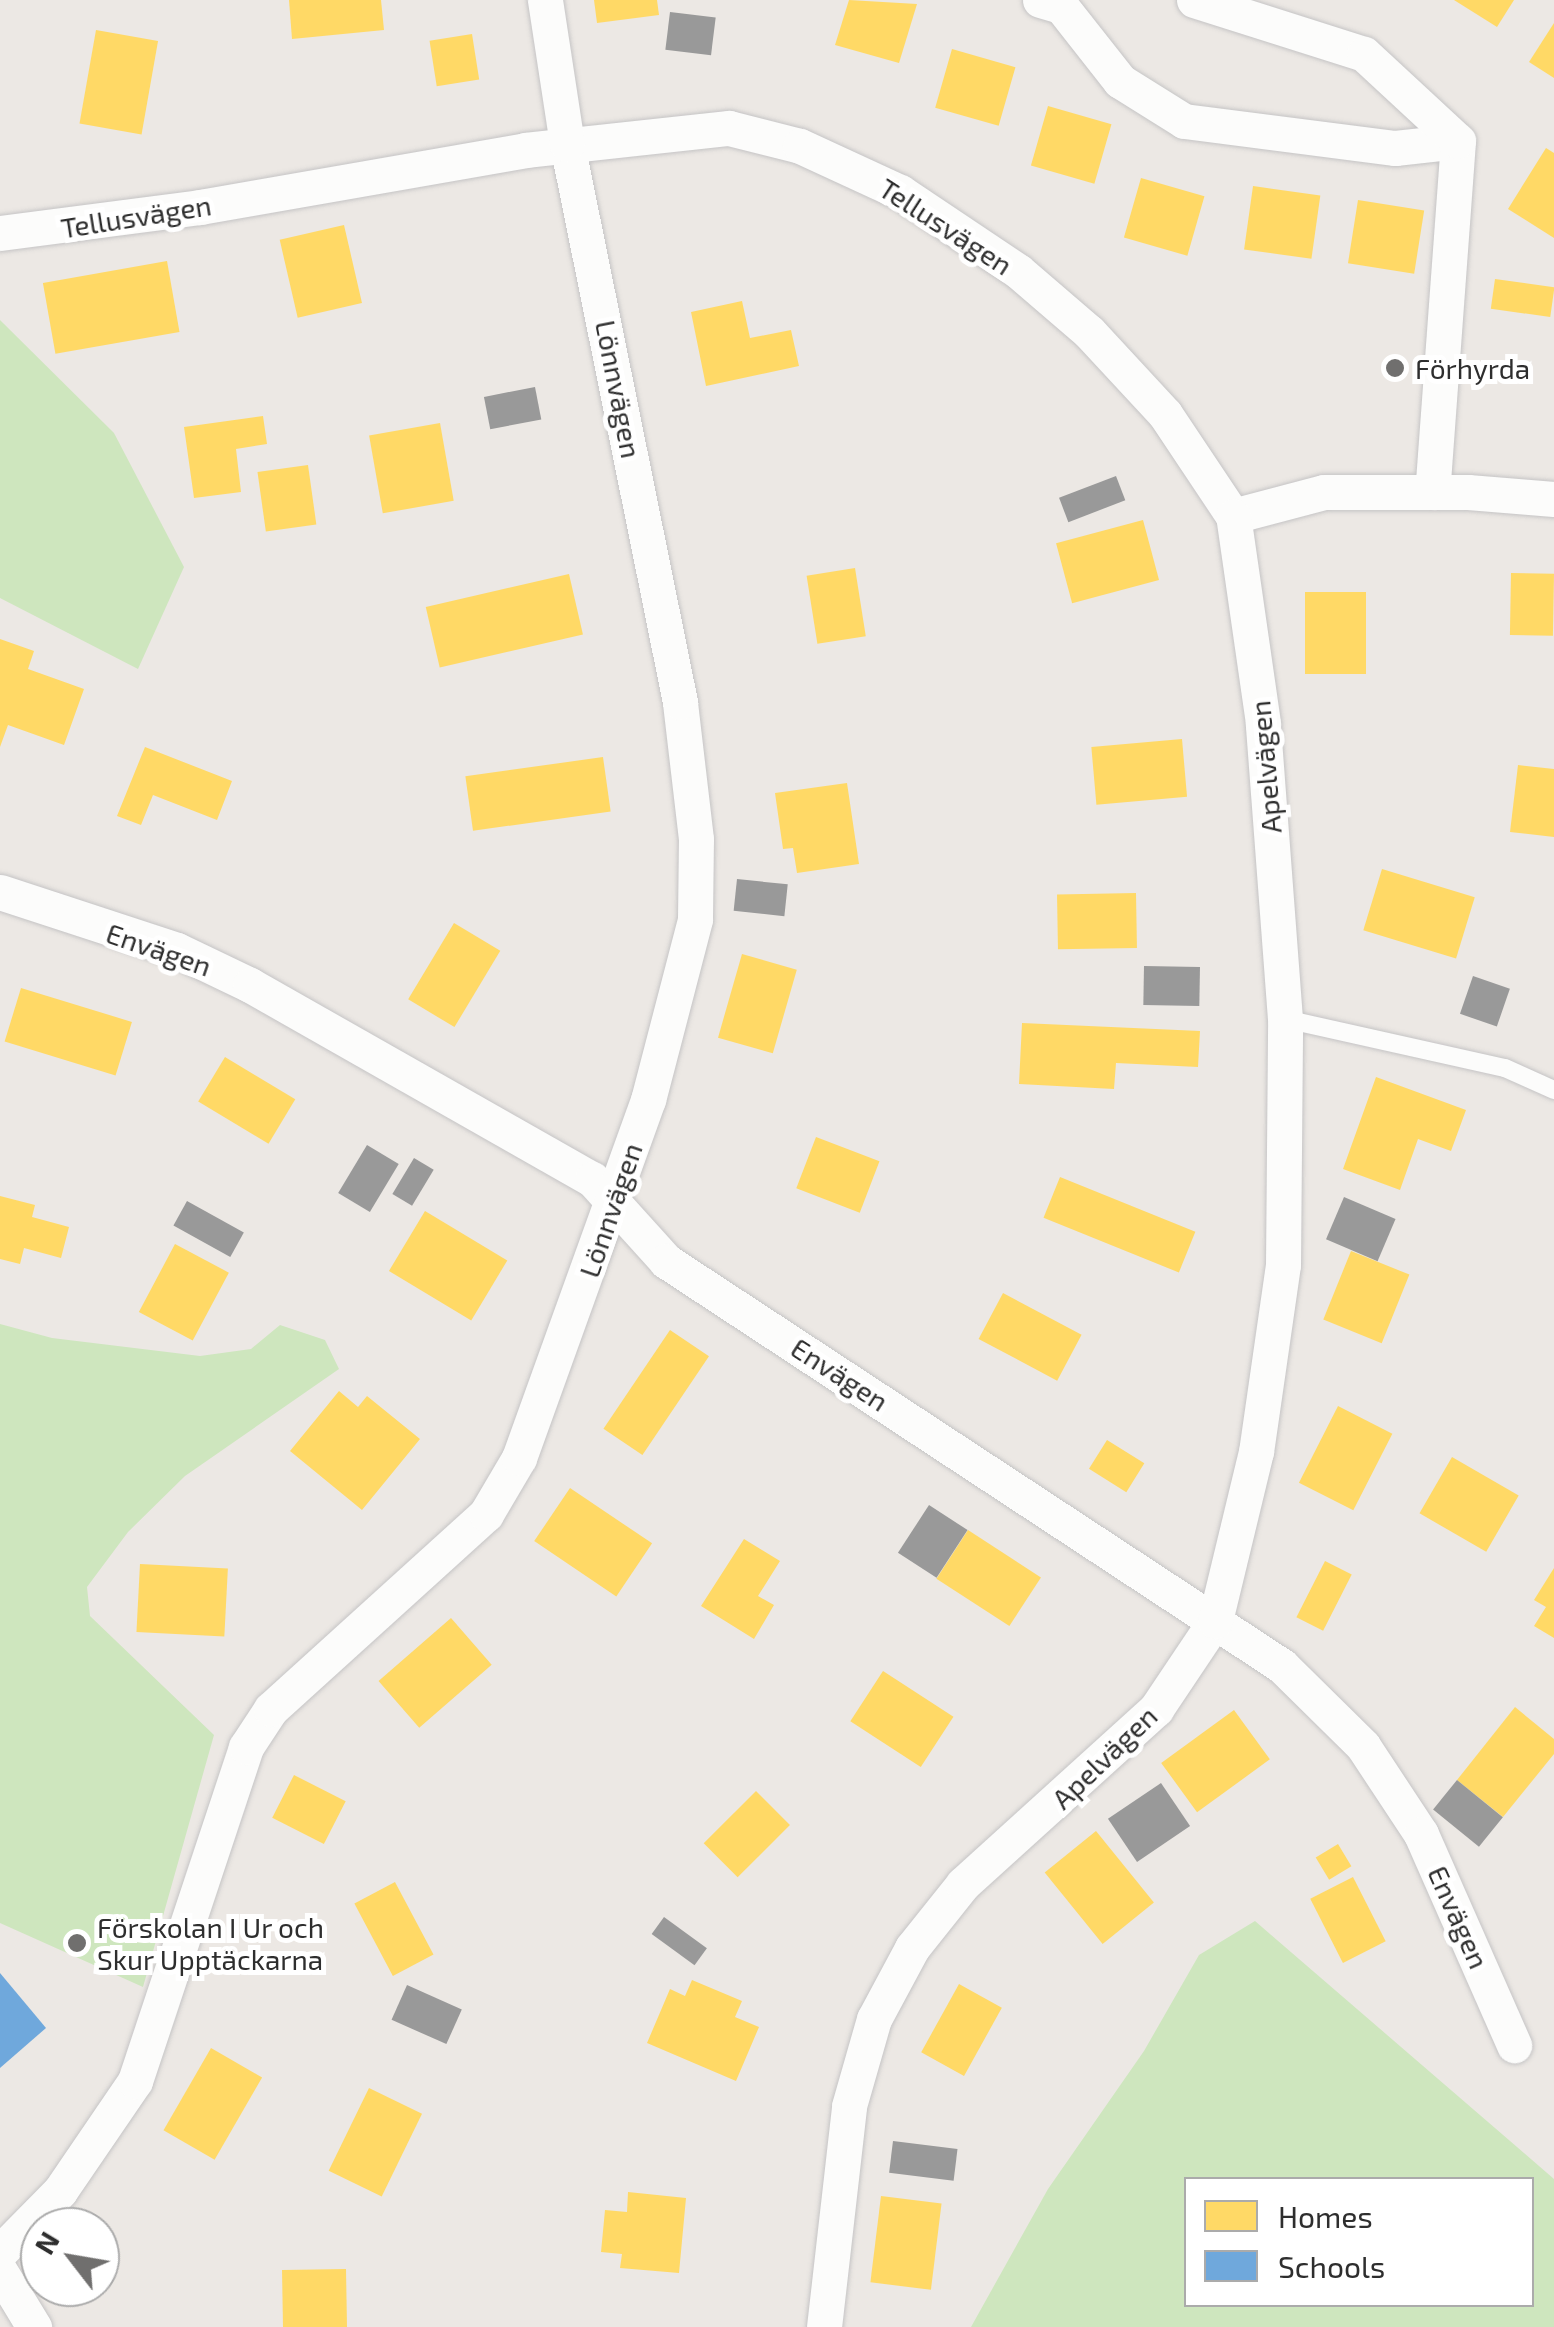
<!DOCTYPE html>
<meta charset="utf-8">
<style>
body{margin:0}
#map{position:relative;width:1554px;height:2327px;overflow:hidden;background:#ece8e4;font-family:"Exo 2",sans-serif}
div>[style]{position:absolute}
.green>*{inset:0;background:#cee6be}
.homes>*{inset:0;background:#ffd966;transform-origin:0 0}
.schools>*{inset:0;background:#6fa8dc}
.industry>*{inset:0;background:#999;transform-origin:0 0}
.roads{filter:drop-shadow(0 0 2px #c5c4c5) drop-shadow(0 0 2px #c5c4c5)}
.lane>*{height:18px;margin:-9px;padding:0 9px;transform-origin:9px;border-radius:9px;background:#fcfcfb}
.street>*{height:35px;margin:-17.5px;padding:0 17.5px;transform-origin:17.5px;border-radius:17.5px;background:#fcfcfb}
.dots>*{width:28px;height:28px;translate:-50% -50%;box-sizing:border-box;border:5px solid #fff;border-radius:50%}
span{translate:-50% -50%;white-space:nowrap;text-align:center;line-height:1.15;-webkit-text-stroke:10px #fff;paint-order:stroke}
.street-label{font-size:28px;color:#2e2e2e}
.poi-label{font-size:28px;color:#2e2e2e}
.left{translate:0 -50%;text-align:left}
.legend{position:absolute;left:1184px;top:2177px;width:350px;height:130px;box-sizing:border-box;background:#fff;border:2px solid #ababab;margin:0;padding:12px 18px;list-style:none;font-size:30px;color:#2e2e2e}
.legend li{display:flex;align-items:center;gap:20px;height:50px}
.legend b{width:50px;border:2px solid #ababab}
.north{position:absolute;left:20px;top:2207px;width:100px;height:100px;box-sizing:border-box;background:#fff;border:2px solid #ababab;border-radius:50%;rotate:301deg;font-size:28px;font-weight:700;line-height:40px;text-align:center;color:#2e2e2e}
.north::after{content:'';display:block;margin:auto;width:35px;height:45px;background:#706f6e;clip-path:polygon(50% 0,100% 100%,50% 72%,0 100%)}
</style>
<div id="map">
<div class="green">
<i style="clip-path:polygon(0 320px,114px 433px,184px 567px,138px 669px,0 598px)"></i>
<i style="clip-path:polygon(0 1324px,52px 1338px,200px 1356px,251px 1349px,280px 1325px,325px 1340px,339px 1369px,185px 1476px,128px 1532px,87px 1587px,90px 1616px,214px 1735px,143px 1987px,0 1923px)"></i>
<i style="clip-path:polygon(evenodd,1255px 1921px,1554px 2179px,1554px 2327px,971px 2327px,1048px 2189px,1144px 2051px,1199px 1955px,1255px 1921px,1186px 2180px,1532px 2180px,1532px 2304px,1186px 2304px,1186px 2180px)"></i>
</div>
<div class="homes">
<i style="clip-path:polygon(289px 0,381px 0,384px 30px,292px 39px)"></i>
<i style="clip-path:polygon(594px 0,657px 0,659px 15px,597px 23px)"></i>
<i style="clip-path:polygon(849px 0,917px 4px,899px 63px,835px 45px)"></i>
<i style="clip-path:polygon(1454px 0,1514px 0,1497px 27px)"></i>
<i style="clip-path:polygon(1554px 23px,1554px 78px,1529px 62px)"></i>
<i style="left:96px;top:30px;width:63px;height:95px;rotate:10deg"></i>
<i style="left:472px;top:34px;width:46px;height:43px;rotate:81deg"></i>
<i style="left:952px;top:49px;width:66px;height:61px;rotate:16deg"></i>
<i style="left:1048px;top:106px;width:66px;height:62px;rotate:16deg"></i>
<i style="clip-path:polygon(1546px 148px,1554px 153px,1554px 238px,1508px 209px)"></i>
<i style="left:1141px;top:178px;width:66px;height:62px;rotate:16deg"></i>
<i style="left:1253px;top:186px;width:68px;height:64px;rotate:8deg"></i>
<i style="left:1358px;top:200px;width:67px;height:64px;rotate:9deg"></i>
<i style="left:344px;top:225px;width:80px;height:66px;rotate:77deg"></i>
<i style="left:167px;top:261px;width:72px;height:126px;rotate:80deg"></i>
<i style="left:1495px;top:279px;width:60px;height:30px;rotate:8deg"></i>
<i style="clip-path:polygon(742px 301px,750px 338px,791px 330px,799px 366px,706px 386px,691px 312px)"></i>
<i style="clip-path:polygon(263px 416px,267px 444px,236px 449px,241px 492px,194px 498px,184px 427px)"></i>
<i style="left:440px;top:423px;width:79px;height:72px;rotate:80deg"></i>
<i style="left:308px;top:465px;width:60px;height:51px;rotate:82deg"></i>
<i style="left:1143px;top:520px;width:62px;height:90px;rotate:75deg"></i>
<i style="left:855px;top:568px;width:69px;height:49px;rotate:81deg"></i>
<i style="left:1511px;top:573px;width:43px;height:62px;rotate:1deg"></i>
<i style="left:569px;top:574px;width:62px;height:147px;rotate:77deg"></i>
<i style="left:1366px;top:592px;width:82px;height:61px;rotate:90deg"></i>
<i style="clip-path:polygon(0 639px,34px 651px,28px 669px,84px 689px,64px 745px,8px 725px,0 747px)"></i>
<i style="left:1182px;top:739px;width:58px;height:91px;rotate:85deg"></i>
<i style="clip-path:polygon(145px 747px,232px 781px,217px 820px,153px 795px,141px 825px,117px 816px)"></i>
<i style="left:603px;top:757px;width:55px;height:139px;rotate:82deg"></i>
<i style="clip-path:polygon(1518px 765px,1554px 769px,1554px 837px,1510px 832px)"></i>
<i style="clip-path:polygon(847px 783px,859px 864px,797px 873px,793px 848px,783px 849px,775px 793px)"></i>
<i style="left:1382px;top:869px;width:97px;height:64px;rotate:17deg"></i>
<i style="left:1136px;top:893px;width:55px;height:79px;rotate:89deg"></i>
<i style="left:454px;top:923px;width:54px;height:89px;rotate:31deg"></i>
<i style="left:742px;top:954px;width:57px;height:87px;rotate:16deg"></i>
<i style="left:21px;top:988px;width:116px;height:56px;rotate:17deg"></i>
<i style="clip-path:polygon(1022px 1023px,1200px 1031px,1198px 1067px,1116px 1063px,1114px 1089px,1019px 1084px)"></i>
<i style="left:225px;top:1057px;width:82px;height:52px;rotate:31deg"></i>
<i style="clip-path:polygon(1376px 1077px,1466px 1110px,1451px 1151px,1418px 1139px,1400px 1190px,1343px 1169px)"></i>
<i style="left:816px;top:1137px;width:68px;height:55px;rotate:21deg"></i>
<i style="left:1060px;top:1177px;width:146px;height:44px;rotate:22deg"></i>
<i style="clip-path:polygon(0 1196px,35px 1205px,32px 1217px,69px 1227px,61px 1258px,24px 1248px,20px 1264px,0 1259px)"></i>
<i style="left:425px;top:1211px;width:96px;height:70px;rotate:31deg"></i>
<i style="left:175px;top:1244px;width:61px;height:77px;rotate:28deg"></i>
<i style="left:1351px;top:1251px;width:63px;height:74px;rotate:22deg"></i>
<i style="left:1003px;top:1293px;width:89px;height:52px;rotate:28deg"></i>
<i style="left:670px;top:1330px;width:47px;height:119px;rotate:34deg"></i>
<i style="clip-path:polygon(339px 1391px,358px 1407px,367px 1396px,420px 1439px,362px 1510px,290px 1451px)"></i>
<i style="left:1338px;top:1406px;width:61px;height:86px;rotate:27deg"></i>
<i style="left:1107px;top:1440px;width:44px;height:34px;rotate:32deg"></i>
<i style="left:1452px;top:1457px;width:77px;height:65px;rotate:30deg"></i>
<i style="left:570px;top:1488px;width:99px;height:64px;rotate:34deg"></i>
<i style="left:968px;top:1530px;width:87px;height:58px;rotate:33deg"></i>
<i style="clip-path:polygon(744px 1539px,780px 1561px,758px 1596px,774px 1605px,754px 1639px,701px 1606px)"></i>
<i style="left:1325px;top:1561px;width:30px;height:63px;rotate:27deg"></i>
<i style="left:140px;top:1564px;width:88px;height:68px;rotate:3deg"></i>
<i style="clip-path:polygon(1554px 1568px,1554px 1638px,1534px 1626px,1546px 1607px,1534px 1600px)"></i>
<i style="left:451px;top:1618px;width:62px;height:96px;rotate:49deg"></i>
<i style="left:883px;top:1671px;width:84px;height:60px;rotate:33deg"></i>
<i style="clip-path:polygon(1515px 1707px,1554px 1739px,1554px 1754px,1503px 1817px,1457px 1780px)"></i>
<i style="left:1234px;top:1710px;width:61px;height:90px;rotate:54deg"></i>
<i style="left:294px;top:1775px;width:58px;height:48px;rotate:27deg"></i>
<i style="left:756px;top:1791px;width:48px;height:74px;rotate:45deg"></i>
<i style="left:1096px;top:1831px;width:92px;height:66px;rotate:51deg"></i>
<i style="left:1338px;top:1844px;width:26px;height:26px;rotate:59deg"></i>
<i style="left:1353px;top:1877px;width:72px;height:48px;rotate:63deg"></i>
<i style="left:395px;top:1882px;width:82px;height:46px;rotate:62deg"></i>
<i style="clip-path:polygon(692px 1980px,742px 2001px,735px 2017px,759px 2027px,736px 2081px,647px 2043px,670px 1989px,685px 1996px)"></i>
<i style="left:959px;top:1984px;width:49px;height:78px;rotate:29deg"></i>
<i style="left:211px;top:2048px;width:59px;height:95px;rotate:30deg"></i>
<i style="left:369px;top:2088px;width:59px;height:92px;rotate:26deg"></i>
<i style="clip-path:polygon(628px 2192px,686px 2198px,679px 2273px,620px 2268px,622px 2254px,601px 2252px,605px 2210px,627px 2212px)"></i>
<i style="left:881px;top:2196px;width:61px;height:87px;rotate:7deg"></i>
<i style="left:346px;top:2269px;width:58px;height:64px;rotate:89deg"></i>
</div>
<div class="schools">
<i style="clip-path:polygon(0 1973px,46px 2028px,0 2068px)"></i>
</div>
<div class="industry">
<i style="left:670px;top:12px;width:46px;height:38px;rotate:7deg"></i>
<i style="left:535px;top:387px;width:33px;height:52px;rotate:79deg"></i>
<i style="left:1116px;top:476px;width:26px;height:61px;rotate:69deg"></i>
<i style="left:737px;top:879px;width:51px;height:32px;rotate:6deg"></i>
<i style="left:1144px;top:966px;width:56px;height:39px;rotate:1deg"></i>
<i style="left:1473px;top:976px;width:39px;height:40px;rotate:19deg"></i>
<i style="left:367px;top:1145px;width:37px;height:56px;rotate:31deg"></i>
<i style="left:414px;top:1158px;width:23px;height:42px;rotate:31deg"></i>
<i style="left:1344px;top:1197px;width:56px;height:46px;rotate:23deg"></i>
<i style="left:187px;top:1201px;width:65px;height:28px;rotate:29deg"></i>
<i style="left:929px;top:1505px;width:46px;height:57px;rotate:33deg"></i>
<i style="left:1457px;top:1780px;width:59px;height:38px;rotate:39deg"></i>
<i style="left:1161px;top:1783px;width:52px;height:64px;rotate:56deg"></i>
<i style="left:664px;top:1917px;width:53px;height:21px;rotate:36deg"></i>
<i style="left:407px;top:1985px;width:60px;height:38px;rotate:24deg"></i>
<i style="left:893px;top:2141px;width:65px;height:32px;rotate:7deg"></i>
</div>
<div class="roads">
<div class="lane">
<i style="left:1285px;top:1019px;width:225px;rotate:12.6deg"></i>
<i style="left:1505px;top:1068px;width:54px;rotate:24.2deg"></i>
</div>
<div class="street">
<i style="left:1040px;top:0;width:22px;rotate:16deg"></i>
<i style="left:1061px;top:6px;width:95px;rotate:51.8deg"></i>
<i style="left:1120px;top:81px;width:75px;rotate:32deg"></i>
<i style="left:1184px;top:121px;width:213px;rotate:7.3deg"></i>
<i style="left:1395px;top:148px;width:63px;rotate:-6.3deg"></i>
<i style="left:1458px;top:141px;width:352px;rotate:94.2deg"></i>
<i style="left:1194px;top:0;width:178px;rotate:17.6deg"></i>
<i style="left:1364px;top:54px;width:128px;rotate:42.8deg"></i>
<i style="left:0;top:233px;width:202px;rotate:-7.4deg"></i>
<i style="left:200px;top:207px;width:330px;rotate:-9.9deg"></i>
<i style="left:525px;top:150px;width:205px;rotate:-6.2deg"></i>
<i style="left:729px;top:128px;width:73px;rotate:14.2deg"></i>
<i style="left:800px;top:146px;width:110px;rotate:24.7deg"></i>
<i style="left:900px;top:192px;width:142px;rotate:33.8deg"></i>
<i style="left:1018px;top:271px;width:94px;rotate:40.7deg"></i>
<i style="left:1089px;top:332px;width:112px;rotate:47.2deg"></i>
<i style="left:1165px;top:414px;width:123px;rotate:56.3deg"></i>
<i style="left:1233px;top:516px;width:94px;rotate:-14.8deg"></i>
<i style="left:1324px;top:492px;width:144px"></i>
<i style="left:1468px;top:492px;width:86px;rotate:4.7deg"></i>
<i style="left:0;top:892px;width:186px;rotate:18.1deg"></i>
<i style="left:177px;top:950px;width:81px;rotate:25.6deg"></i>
<i style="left:250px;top:985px;width:393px;rotate:29.6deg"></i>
<i style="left:592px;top:1179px;width:110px;rotate:47.9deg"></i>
<i style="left:666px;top:1261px;width:737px;rotate:33.32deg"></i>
<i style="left:1282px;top:1666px;width:114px;rotate:44.6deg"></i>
<i style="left:1363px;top:1746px;width:105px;rotate:56.6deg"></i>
<i style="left:1421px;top:1834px;width:231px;rotate:66.2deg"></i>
<i style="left:0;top:2252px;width:86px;rotate:-45.5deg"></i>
<i style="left:60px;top:2191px;width:133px;rotate:-55.7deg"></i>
<i style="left:135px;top:2081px;width:352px;rotate:-71.6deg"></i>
<i style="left:246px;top:1747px;width:45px;rotate:-56.7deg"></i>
<i style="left:271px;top:1709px;width:290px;rotate:-42.2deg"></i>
<i style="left:486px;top:1514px;width:65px;rotate:-59.5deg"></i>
<i style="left:519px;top:1458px;width:381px;rotate:-70.2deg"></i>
<i style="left:648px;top:1100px;width:187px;rotate:-75.4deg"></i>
<i style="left:695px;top:919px;width:80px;rotate:-89.3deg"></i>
<i style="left:696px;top:839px;width:138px;rotate:-96.7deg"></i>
<i style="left:680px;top:702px;width:569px;rotate:-101.45deg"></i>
<i style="left:567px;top:144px;width:146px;rotate:-98.7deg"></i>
<i style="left:0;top:2271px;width:66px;rotate:58.7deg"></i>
<i style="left:824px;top:2327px;width:222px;rotate:-83.5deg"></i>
<i style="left:849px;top:2106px;width:91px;rotate:-74deg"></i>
<i style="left:874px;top:2019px;width:81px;rotate:-61.8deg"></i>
<i style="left:912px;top:1948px;width:82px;rotate:-51.4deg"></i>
<i style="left:963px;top:1884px;width:261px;rotate:-42.2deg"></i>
<i style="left:1156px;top:1709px;width:106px;rotate:-56.2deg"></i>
<i style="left:1215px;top:1621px;width:174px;rotate:-76.4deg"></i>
<i style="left:1256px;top:1452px;width:189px;rotate:-81.8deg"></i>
<i style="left:1283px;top:1265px;width:246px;rotate:-89.5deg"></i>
<i style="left:1285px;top:1019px;width:297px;rotate:-94.3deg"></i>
<i style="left:1263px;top:723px;width:209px;rotate:-98.2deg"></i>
</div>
</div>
<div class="dots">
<i style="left:1395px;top:368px;background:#706f6e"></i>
<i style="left:77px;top:1943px;background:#706f6e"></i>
</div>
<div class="street-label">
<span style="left:136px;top:216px;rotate:-9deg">Tellusvägen</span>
<span style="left:946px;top:226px;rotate:33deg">Tellusvägen</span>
<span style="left:619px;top:389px;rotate:79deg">Lönnvägen</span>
<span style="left:1265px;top:767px;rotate:-95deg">Apelvägen</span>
<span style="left:159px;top:949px;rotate:19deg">Envägen</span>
<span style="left:610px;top:1210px;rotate:-71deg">Lönnvägen</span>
<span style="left:840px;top:1374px;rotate:33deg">Envägen</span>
<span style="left:1104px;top:1757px;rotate:-44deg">Apelvägen</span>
<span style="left:1459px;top:1917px;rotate:66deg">Envägen</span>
</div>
<div class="poi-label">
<span class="left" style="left:1415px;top:368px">Förhyrda</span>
<span class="left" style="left:97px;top:1943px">Förskolan I Ur och<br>Skur Upptäckarna</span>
</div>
<ul class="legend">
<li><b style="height:28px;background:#ffd966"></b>Homes</li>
<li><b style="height:28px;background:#6fa8dc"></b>Schools</li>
</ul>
<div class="north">N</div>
</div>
